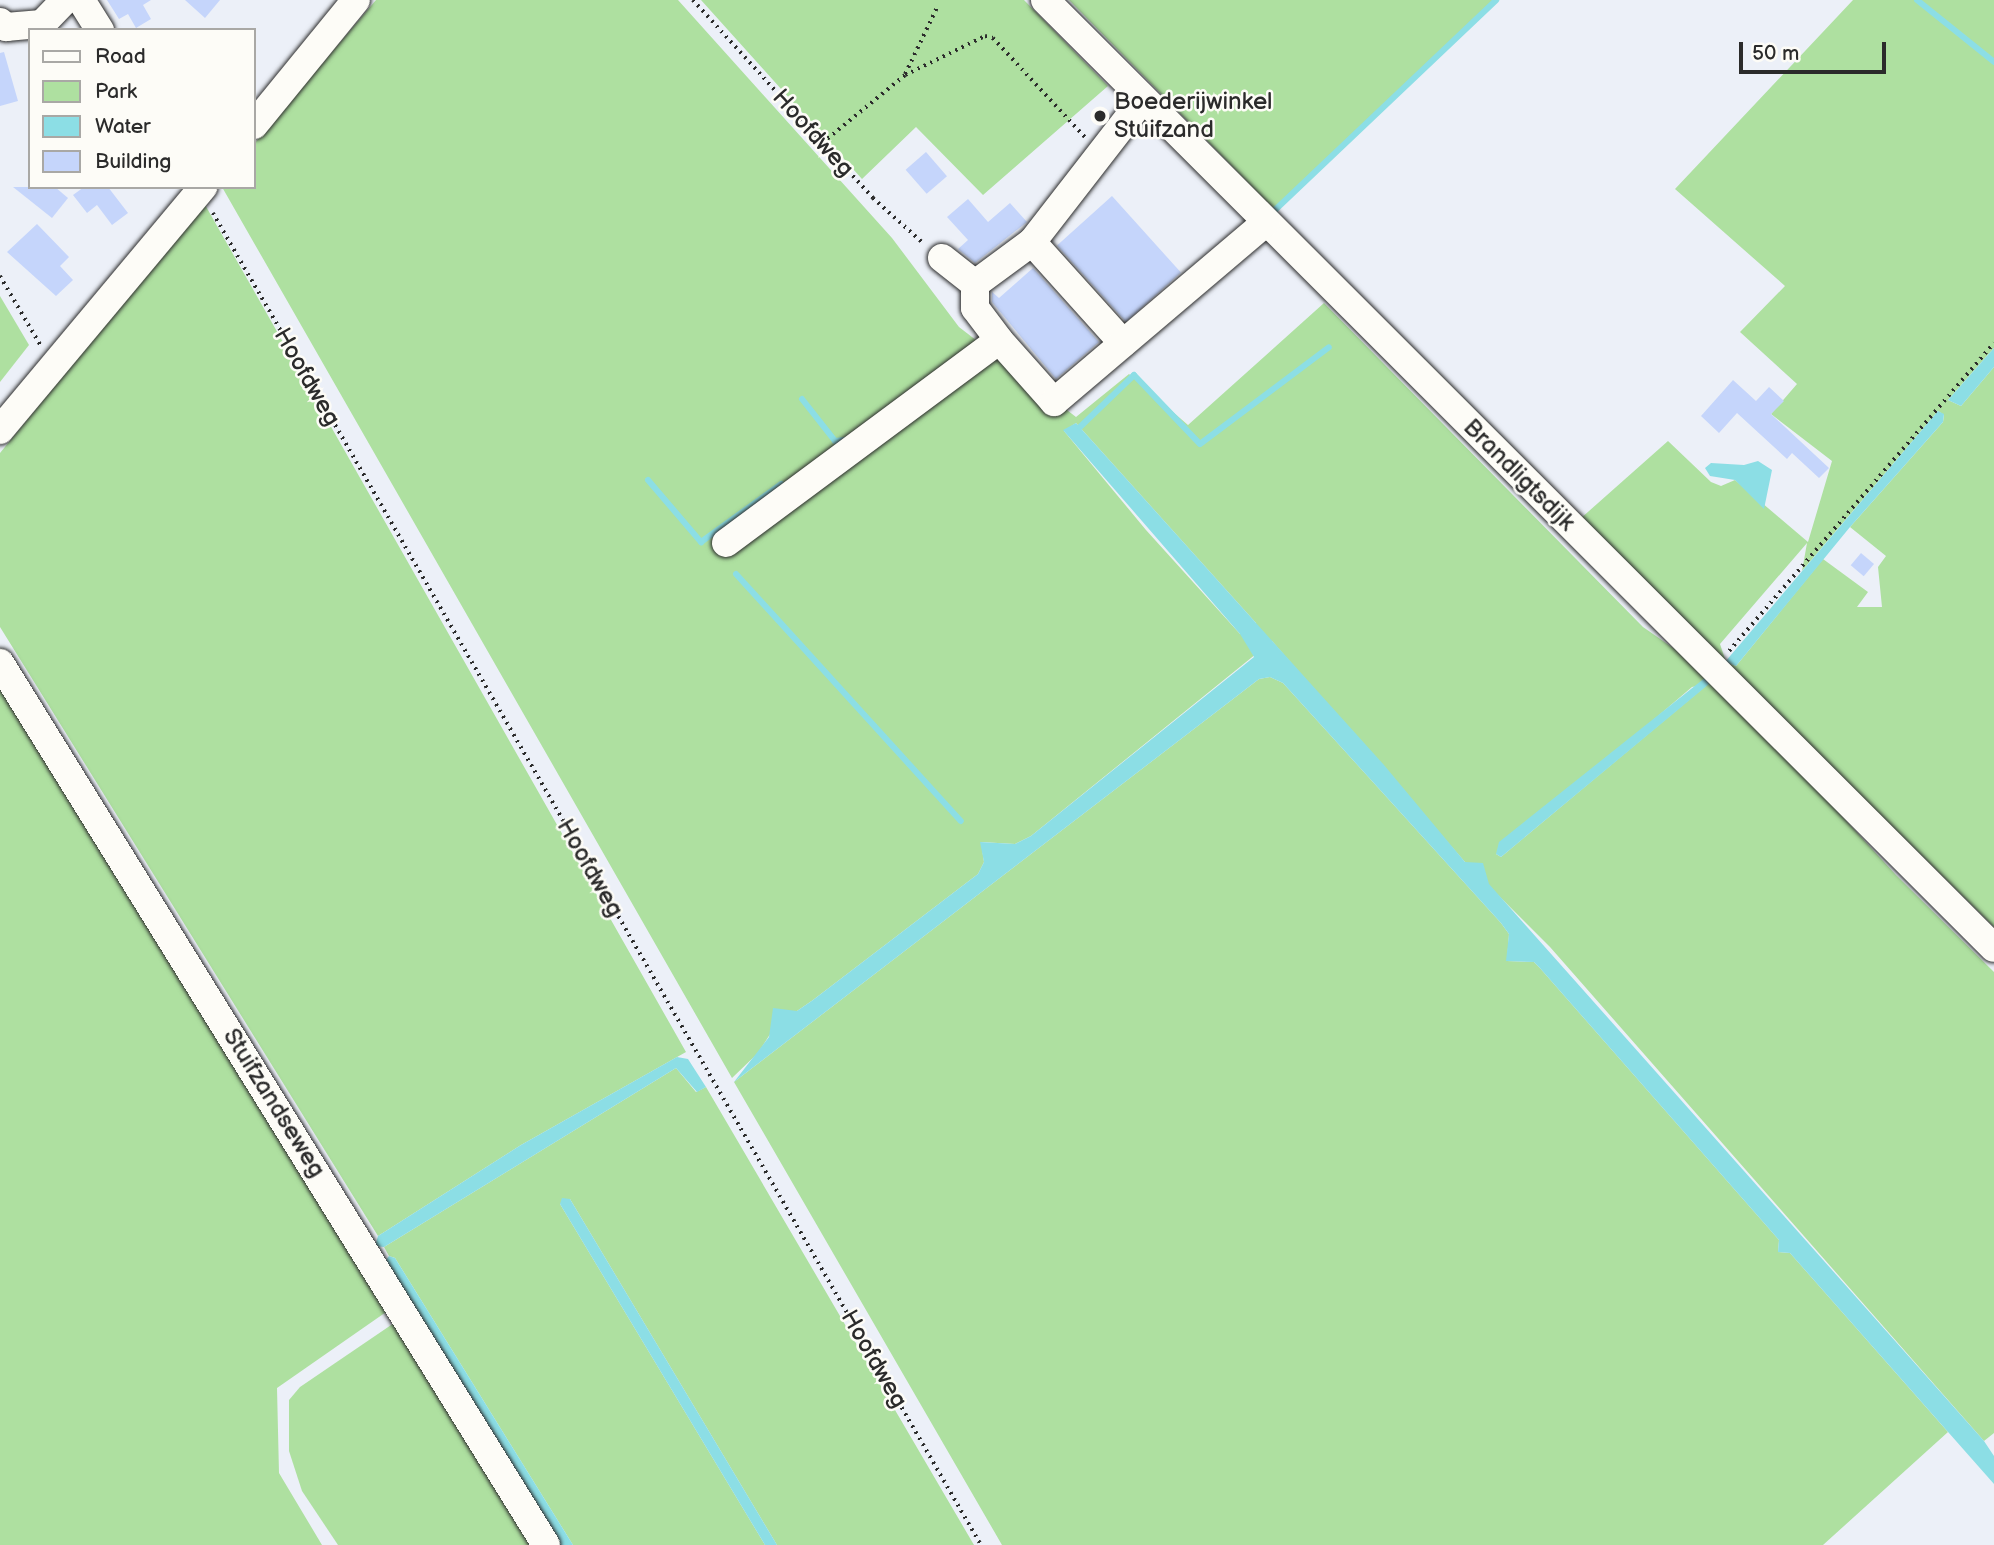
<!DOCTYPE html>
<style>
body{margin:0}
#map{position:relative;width:1994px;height:1545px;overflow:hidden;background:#ecf0f8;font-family:"Balsamiq Sans",sans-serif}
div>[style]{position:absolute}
.green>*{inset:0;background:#aee0a0}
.water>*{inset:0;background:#8cdee5}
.stream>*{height:6px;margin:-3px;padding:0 3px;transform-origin:3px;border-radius:3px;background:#8cdee5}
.building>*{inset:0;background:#c5d5fb;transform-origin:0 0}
.path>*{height:3.5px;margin-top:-1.75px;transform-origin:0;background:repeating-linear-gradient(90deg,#2b2b2b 0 2px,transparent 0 7px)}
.roads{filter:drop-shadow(0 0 2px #2b2b2b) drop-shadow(0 0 2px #2b2b2b)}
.minor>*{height:28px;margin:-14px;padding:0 14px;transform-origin:14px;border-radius:14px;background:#fdfcf7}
.dots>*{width:19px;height:19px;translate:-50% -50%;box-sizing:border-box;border:4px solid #fdfcf7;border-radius:50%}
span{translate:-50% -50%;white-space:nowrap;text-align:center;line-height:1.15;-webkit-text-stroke:5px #fdfcf7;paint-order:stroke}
.poi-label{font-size:24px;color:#2b2b2b}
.left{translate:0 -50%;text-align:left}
.street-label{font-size:24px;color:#2b2b2b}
.legend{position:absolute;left:28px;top:28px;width:228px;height:161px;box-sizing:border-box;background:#fdfcf7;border:2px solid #a9a8a5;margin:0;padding:9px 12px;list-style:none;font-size:21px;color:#2b2b2b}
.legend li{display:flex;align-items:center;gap:14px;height:35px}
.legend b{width:35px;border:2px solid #a9a8a5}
.scale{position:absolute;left:1739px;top:42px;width:147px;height:32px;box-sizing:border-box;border:4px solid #2b2b2b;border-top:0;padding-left:9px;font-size:21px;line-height:24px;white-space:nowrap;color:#2b2b2b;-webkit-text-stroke:5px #fdfcf7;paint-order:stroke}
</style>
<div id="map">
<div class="green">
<i style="clip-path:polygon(evenodd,376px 0,678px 0,892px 238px,959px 327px,1076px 417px,1129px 374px,1188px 425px,1324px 303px,1643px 627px,1712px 675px,1896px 875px,1994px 972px,1994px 1433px,1984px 1441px,1550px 947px,1465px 862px,1272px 641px,1031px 836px,1015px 844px,981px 842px,984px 862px,978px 874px,813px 1000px,797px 1011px,785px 1011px,758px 1053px,732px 1078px,222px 187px,254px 187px,254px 144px,376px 0,1076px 423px,1256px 623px,1240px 634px,1146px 530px,1064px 431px,1076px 423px,376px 0,1708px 684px,1501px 857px,1496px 854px,1692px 687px,1708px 684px)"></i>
<i style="clip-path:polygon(701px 0,1024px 0,1108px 86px,983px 195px,916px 127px,862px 179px)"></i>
<i style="clip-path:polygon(1069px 0,1496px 0,1275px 210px)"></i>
<i style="clip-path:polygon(evenodd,1853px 0,1994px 0,1994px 348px,1948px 400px,1961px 406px,1994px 367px,1994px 927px,1580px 519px,1668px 441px,1711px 482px,1721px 486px,1735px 480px,1808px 542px,1832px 461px,1771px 414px,1797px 384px,1740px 332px,1785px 286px,1675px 189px,1853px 0,1938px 411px,1944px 415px,1943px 422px,1850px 527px,1886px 556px,1878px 567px,1882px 607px,1857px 607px,1868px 592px,1823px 559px,1736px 666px,1726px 662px,1720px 644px,1807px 543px,1802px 571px,1938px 411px)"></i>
<i style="clip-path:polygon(204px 203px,686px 1052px,521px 1145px,378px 1236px,0 627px,0 453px)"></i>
<i style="clip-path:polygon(0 296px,29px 345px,0 382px)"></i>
<i style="clip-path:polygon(0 675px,389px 1310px,277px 1388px,279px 1473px,322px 1545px,0 1545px)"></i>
<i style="clip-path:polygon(1270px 677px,1283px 683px,1501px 923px,1509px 934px,1507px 961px,1534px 962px,1539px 967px,1779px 1240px,1778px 1252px,1790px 1253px,1948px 1432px,1823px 1545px,1002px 1545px,734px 1082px,1233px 699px,1259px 679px)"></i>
<i style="clip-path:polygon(676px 1068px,696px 1092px,706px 1087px,974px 1545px,777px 1545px,570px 1199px,560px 1204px,765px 1545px,573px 1545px,395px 1258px,389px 1256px,384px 1247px)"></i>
<i style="clip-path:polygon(397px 1321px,535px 1545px,338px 1545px,302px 1491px,289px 1451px,289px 1400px,300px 1387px)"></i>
</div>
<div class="water">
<i style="clip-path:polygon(1994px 348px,1994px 367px,1961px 406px,1948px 400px)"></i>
<i style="clip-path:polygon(1938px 411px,1944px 414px,1943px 422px,1850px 527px,1736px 666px,1725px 662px)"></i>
<i style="clip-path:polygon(1076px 423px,1384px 765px,1465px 862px,1483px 863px,1489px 884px,1984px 1441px,1994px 1456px,1994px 1484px,1790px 1253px,1778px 1252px,1779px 1240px,1539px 967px,1534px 962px,1506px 961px,1509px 934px,1501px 923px,1283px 683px,1270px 677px,1259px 679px,1233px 699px,734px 1082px,769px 1037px,773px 1008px,797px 1011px,813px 1000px,978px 874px,984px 862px,980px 842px,1015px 844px,1031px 836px,1254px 657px,1240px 634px,1063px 430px)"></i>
<i style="clip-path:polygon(1758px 461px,1772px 470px,1764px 509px,1735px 480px,1710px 476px,1705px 468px,1711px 463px,1744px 465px)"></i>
<i style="clip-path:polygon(1706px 677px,1709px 684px,1501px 857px,1496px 854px,1499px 842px)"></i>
<i style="clip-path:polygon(677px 1057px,688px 1059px,706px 1087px,697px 1092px,676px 1068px,384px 1247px,375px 1246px,378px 1236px,521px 1145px)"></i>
<i style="clip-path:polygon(562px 1198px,570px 1199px,777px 1545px,765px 1545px,560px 1204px)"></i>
<i style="clip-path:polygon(389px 1256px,395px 1258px,573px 1545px,558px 1545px,386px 1260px)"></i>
</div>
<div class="stream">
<i style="left:1917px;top:0;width:99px;rotate:38.8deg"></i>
<i style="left:1275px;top:210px;width:305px;rotate:-43.5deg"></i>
<i style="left:802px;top:399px;width:53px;rotate:51.8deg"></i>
<i style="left:835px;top:441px;width:10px;rotate:-6deg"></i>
<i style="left:1080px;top:427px;width:75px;rotate:-43.9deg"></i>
<i style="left:1134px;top:375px;width:95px;rotate:46.3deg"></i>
<i style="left:1200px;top:444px;width:161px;rotate:-36.9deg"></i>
<i style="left:648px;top:480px;width:82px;rotate:49.5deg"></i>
<i style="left:701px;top:542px;width:99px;rotate:-35.9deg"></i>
<i style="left:736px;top:574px;width:334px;rotate:47.7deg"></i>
</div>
<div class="building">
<i style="clip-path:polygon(107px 0,151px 0,143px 5px,151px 19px,136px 28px,128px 14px,119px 19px)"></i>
<i style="clip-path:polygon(185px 0,220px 0,205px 18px)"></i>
<i style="clip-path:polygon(4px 52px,18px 101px,0 106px,0 53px)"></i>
<i style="left:926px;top:152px;width:32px;height:27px;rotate:49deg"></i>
<i style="clip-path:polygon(13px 187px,55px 187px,68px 198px,52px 218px)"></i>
<i style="clip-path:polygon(84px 187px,108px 187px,128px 213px,112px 225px,97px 205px,87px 213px,73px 195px)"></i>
<i style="left:1112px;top:196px;width:103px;height:74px;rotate:48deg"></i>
<i style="clip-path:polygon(968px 199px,988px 222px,1010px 203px,1027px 222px,975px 263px,958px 249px,968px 240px,947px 217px)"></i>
<i style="clip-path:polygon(37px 224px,69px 257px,60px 266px,73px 280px,56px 296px,7px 252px)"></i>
<i style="clip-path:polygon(1033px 268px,1099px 342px,1056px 379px,992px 302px,992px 292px,999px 298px)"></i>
<i style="clip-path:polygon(1733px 380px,1756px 401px,1769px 387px,1784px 401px,1771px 414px,1829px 468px,1819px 478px,1792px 453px,1787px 459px,1737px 413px,1719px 433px,1701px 416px)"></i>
<i style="left:1861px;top:553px;width:17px;height:16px;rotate:40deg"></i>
</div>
<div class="path">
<i style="left:693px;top:0;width:268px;rotate:47.7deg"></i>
<i style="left:873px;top:198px;width:69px;rotate:42deg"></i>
<i style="left:905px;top:74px;width:76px;rotate:-64.4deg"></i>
<i style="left:822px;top:143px;width:107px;rotate:-39.3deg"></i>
<i style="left:905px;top:75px;width:89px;rotate:-26deg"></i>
<i style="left:985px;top:36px;width:8px;rotate:14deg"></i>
<i style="left:993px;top:38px;width:135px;rotate:47.1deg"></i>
<i style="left:213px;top:213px;width:1538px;rotate:60.03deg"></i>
<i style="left:0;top:276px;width:81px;rotate:59.6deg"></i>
<i style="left:1729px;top:651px;width:406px;rotate:-49.3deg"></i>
</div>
<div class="roads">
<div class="minor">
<i style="left:81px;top:0;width:36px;rotate:58deg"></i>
<i style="left:1045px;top:0;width:1341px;rotate:44.97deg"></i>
<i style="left:0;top:22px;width:8px;rotate:40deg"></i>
<i style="left:6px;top:27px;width:36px;rotate:-5deg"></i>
<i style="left:42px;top:24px;width:33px;rotate:-46deg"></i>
<i style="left:254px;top:125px;width:161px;rotate:-50.8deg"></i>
<i style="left:1032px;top:242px;width:181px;rotate:-52.2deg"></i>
<i style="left:942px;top:258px;width:42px;rotate:38.2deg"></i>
<i style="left:975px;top:284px;width:71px;rotate:-36.4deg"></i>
<i style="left:1032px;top:242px;width:136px;rotate:48deg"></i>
<i style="left:975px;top:284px;width:24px;rotate:90deg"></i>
<i style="left:975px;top:308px;width:40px;rotate:53deg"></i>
<i style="left:0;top:430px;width:317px;rotate:-50.1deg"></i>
<i style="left:726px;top:543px;width:340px;rotate:-36.6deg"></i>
<i style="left:999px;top:340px;width:83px;rotate:48.4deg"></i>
<i style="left:1054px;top:402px;width:278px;rotate:-40.3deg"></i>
<i style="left:0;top:663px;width:1037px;rotate:58.24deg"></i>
</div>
</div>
<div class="dots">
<i style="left:1100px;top:116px;background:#2b2b2b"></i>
</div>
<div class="poi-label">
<span class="left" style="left:1114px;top:116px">Boederijwinkel<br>Stuifzand</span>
</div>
<div class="street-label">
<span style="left:813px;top:133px;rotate:48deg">Hoofdweg</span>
<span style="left:307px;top:377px;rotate:60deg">Hoofdweg</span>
<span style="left:1519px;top:475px;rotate:45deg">Brandligtsdijk</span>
<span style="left:590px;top:868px;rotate:60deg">Hoofdweg</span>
<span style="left:274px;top:1103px;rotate:58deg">Stuifzandseweg</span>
<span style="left:874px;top:1359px;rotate:60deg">Hoofdweg</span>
</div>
<ul class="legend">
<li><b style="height:9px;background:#fdfcf7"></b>Road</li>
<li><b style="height:19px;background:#aee0a0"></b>Park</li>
<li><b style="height:19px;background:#8cdee5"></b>Water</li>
<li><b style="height:19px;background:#c5d5fb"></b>Building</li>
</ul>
<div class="scale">50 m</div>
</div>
